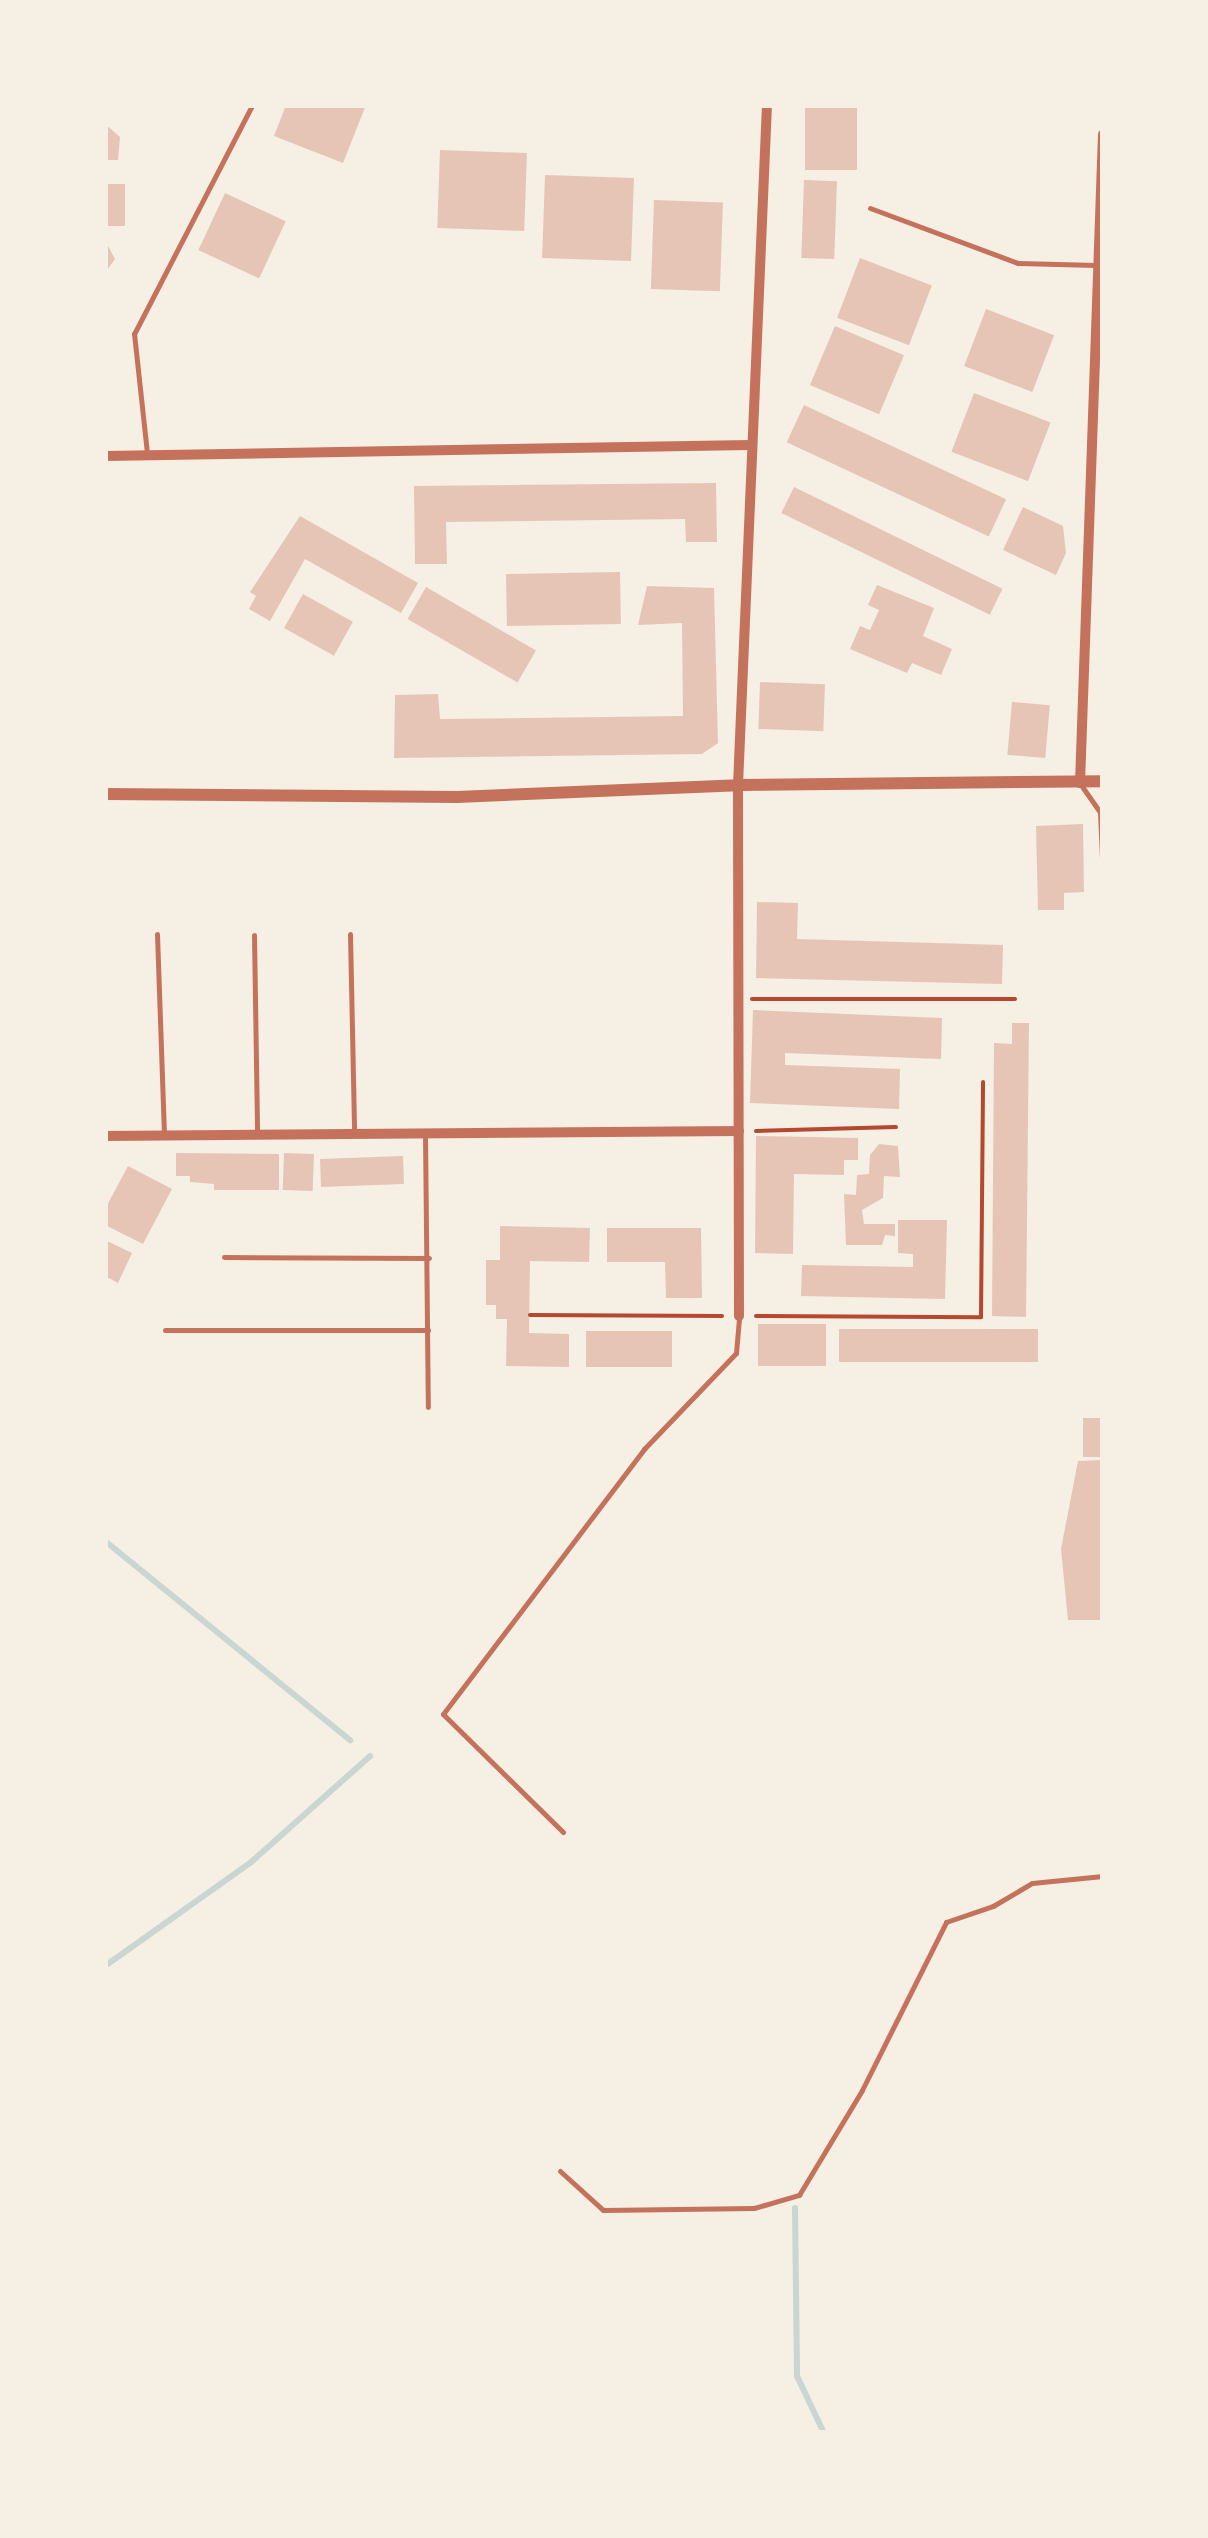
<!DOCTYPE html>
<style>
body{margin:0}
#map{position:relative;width:1208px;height:2538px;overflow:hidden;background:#f6efe4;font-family:Poppins,sans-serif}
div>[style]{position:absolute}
.stream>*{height:6px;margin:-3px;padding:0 3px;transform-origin:3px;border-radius:3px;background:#c9d6d2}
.building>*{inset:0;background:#e6c5b7;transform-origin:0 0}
.path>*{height:4px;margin:-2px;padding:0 2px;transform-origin:2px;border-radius:2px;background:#b5482f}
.service>*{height:5px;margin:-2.5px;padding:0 2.5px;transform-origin:2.5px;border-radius:2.5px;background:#c5725c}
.minor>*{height:10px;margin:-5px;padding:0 5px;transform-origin:5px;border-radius:5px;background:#c5725c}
.tertiary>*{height:12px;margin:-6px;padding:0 6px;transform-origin:6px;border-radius:6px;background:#c5725c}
span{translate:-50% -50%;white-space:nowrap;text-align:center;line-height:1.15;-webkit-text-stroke:8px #f6efe4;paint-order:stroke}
.frame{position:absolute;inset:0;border:108px solid #f6efe4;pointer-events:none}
</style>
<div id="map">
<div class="stream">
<i style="left:105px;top:1541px;width:316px;rotate:39.1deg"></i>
<i style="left:105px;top:1966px;width:178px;rotate:-35.4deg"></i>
<i style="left:250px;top:1863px;width:161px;rotate:-41.7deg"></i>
<i style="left:795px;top:2208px;width:168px;rotate:89.3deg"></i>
<i style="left:797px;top:2376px;width:63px;rotate:64.7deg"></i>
</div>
<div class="building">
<i style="clip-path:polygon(286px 105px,366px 105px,343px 163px,274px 136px)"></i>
<i style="left:805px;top:105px;width:52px;height:65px"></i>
<i style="clip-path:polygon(105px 124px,120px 137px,118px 160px,105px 160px)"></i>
<i style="left:440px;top:150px;width:87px;height:78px;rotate:2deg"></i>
<i style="left:545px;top:175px;width:89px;height:83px;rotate:2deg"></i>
<i style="left:804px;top:180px;width:33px;height:78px;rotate:2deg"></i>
<i style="left:105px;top:184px;width:20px;height:42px"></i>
<i style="left:225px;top:193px;width:67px;height:63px;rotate:25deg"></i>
<i style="left:654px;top:200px;width:69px;height:89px;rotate:2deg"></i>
<i style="clip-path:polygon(105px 240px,115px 259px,105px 273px)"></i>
<i style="left:860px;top:258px;width:77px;height:64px;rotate:21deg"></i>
<i style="left:986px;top:309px;width:73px;height:61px;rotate:21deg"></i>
<i style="left:835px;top:326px;width:75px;height:64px;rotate:23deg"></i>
<i style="left:974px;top:393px;width:82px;height:63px;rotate:21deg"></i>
<i style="left:804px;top:405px;width:223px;height:41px;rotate:25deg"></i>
<i style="clip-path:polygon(716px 483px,717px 542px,686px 542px,685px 519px,446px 522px,447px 564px,415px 564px,414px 486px)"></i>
<i style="left:794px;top:487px;width:232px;height:29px;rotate:26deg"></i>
<i style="clip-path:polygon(1023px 507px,1063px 526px,1066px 553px,1056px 575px,1003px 550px)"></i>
<i style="clip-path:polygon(300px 516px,418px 583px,401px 613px,305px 559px,270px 621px,249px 609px,256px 596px,250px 592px)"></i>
<i style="left:620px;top:572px;width:52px;height:114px;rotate:89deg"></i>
<i style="clip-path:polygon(877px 585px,934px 608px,923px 636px,952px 649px,941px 675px,912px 663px,907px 673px,850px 649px,860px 626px,870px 630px,879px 610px,868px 605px)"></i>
<i style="clip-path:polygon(647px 586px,714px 588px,718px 743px,702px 754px,394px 758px,395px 695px,438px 694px,440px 719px,683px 716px,682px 623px,638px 625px)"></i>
<i style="left:426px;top:587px;width:127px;height:37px;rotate:30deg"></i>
<i style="left:303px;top:594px;width:57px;height:39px;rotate:29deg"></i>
<i style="left:760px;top:682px;width:65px;height:47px;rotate:2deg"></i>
<i style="left:1012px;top:702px;width:38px;height:53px;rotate:5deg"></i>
<i style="clip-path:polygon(1083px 824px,1084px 892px,1064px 893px,1064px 910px,1038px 910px,1036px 826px)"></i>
<i style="clip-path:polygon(757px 902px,798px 903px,797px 939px,1003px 945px,1002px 984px,756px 978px)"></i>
<i style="clip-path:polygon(753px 1010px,942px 1018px,941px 1059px,785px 1053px,785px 1065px,900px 1069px,899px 1109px,750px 1103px)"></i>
<i style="clip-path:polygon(1012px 1023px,1029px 1023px,1026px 1317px,992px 1316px,994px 1043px,1012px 1044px)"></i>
<i style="clip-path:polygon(756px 1136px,858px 1138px,858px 1160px,844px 1160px,844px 1175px,794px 1174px,793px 1254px,755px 1253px)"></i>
<i style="clip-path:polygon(879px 1144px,898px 1146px,900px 1177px,884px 1176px,883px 1198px,862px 1210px,864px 1224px,895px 1224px,895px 1236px,885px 1235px,882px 1245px,846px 1245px,844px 1194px,856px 1195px,857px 1175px,869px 1174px,870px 1155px)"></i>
<i style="clip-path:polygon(176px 1153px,279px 1154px,279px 1190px,214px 1190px,214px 1184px,190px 1182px,190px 1176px,176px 1176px)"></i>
<i style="left:284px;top:1153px;width:30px;height:37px;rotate:2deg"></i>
<i style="left:403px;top:1156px;width:28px;height:83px;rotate:88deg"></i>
<i style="clip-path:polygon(128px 1166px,172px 1189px,143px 1244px,105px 1225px,105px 1209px)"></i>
<i style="clip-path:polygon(898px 1220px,947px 1220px,945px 1299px,801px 1296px,802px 1265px,913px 1267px,913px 1254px,898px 1253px)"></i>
<i style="clip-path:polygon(500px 1226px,590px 1228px,589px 1262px,530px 1261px,529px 1333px,569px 1334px,569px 1367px,506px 1366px,507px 1319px,496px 1319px,496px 1305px,486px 1305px,486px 1260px,500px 1260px)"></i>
<i style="clip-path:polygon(607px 1228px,701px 1228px,702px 1298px,666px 1298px,665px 1262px,607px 1262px)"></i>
<i style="clip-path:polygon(105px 1240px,132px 1253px,118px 1283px,105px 1276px)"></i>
<i style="left:758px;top:1324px;width:68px;height:42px"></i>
<i style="left:839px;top:1329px;width:199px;height:33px"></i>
<i style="left:586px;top:1331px;width:86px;height:36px"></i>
<i style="left:1083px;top:1418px;width:20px;height:39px"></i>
<i style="clip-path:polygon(1103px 1460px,1102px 1620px,1068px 1620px,1061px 1549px,1078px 1461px)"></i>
</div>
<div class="path">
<i style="left:752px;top:999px;width:263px"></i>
<i style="left:756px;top:1131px;width:140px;rotate:-1.6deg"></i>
<i style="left:530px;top:1315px;width:192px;rotate:0.3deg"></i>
<i style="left:756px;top:1316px;width:225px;rotate:0.3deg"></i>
<i style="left:981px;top:1317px;width:235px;rotate:-89.5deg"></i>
</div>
<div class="service">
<i style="left:870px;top:208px;width:158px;rotate:20.4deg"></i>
<i style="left:1018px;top:263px;width:78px;rotate:1.5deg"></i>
<i style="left:147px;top:453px;width:120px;rotate:-96.2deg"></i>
<i style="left:134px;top:334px;width:258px;rotate:-62.7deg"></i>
<i style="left:1081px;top:785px;width:33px;rotate:55deg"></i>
<i style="left:1100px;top:812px;width:70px;rotate:87.5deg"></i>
<i style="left:157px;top:934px;width:199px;rotate:88deg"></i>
<i style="left:350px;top:934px;width:197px;rotate:88.8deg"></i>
<i style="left:254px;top:935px;width:197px;rotate:89.1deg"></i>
<i style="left:425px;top:1134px;width:273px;rotate:89.4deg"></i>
<i style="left:224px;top:1257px;width:205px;rotate:0.3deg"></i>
<i style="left:165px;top:1330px;width:263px"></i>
<i style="left:563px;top:1832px;width:168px;rotate:-135.5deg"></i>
<i style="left:443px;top:1714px;width:333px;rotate:-52.8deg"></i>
<i style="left:644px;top:1449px;width:133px;rotate:-46.2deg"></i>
<i style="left:736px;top:1353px;width:37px;rotate:-85deg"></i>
<i style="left:560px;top:2171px;width:58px;rotate:42.2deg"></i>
<i style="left:603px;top:2210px;width:151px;rotate:-0.8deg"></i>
<i style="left:754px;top:2208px;width:47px;rotate:-16.1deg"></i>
<i style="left:799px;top:2195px;width:122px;rotate:-59deg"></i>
<i style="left:862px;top:2090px;width:188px;rotate:-63.4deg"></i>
<i style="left:946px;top:1922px;width:50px;rotate:-18.8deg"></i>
<i style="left:993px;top:1906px;width:45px;rotate:-30.5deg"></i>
<i style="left:1032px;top:1883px;width:71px;rotate:-5.6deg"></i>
</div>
<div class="minor">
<i style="left:105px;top:456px;width:645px;rotate:-0.98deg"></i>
<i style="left:1080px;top:783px;width:649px;rotate:-87.97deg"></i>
<i style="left:105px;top:1136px;width:634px;rotate:-0.45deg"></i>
<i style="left:739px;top:1316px;width:531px;rotate:-90.11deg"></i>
<i style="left:738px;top:785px;width:681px;rotate:-87.56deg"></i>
</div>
<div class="tertiary">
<i style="left:105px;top:794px;width:352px;rotate:0.5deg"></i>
<i style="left:457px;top:797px;width:281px;rotate:-2.4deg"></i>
<i style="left:738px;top:785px;width:365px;rotate:-0.6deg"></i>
</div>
<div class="frame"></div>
</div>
